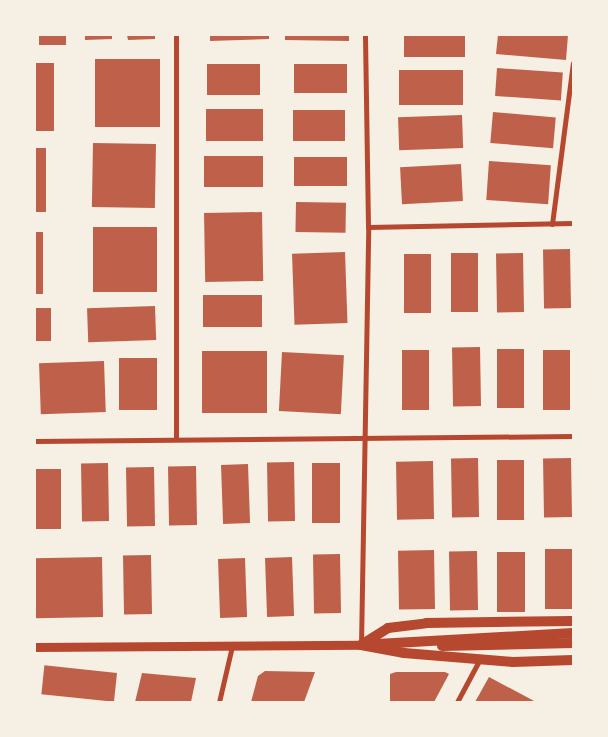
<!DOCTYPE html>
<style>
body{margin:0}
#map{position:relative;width:608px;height:737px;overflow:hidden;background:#f6efe4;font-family:"Space Grotesk",sans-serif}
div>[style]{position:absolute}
.building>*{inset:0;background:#bf614a;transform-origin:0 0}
.minor>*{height:5px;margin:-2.5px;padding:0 2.5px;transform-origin:2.5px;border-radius:2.5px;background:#b5482f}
.tertiary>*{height:9px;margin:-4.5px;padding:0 4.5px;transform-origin:4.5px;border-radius:4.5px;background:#b5482f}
.secondary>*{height:10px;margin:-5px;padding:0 5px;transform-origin:5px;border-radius:5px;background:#b5482f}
span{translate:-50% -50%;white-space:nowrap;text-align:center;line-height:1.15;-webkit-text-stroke:4.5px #f6efe4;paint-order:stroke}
.frame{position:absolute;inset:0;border:36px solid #f6efe4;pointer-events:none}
</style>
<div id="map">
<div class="building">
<i style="left:39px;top:35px;width:27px;height:10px"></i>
<i style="clip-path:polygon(85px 35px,112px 35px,112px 39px,85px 40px)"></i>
<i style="clip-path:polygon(127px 35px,155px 35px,155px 39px,128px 40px)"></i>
<i style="clip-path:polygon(210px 35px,269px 35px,269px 39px,210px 41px)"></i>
<i style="clip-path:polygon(285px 35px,349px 35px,349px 41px,285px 40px)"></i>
<i style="left:404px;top:35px;width:61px;height:22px"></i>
<i style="clip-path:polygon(498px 35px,568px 35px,566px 60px,496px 54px)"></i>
<i style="left:95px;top:59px;width:65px;height:68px"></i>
<i style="left:35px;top:63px;width:19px;height:68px"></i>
<i style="left:207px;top:64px;width:53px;height:31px"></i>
<i style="left:347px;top:64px;width:29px;height:53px;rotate:90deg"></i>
<i style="left:497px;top:68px;width:66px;height:28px;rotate:4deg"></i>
<i style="left:463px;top:70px;width:35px;height:64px;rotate:90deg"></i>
<i style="left:263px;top:109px;width:32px;height:57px;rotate:90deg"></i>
<i style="left:293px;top:110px;width:52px;height:31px"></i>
<i style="left:493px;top:112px;width:63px;height:31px;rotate:5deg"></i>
<i style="left:462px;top:115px;width:33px;height:64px;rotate:88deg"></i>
<i style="left:93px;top:143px;width:63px;height:64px;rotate:1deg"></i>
<i style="left:35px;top:148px;width:11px;height:64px"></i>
<i style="left:263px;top:156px;width:31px;height:59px;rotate:90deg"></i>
<i style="left:347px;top:157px;width:29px;height:53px;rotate:90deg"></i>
<i style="left:489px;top:161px;width:62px;height:39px;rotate:4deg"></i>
<i style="left:461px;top:164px;width:37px;height:61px;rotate:87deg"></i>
<i style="left:296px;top:202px;width:50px;height:30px;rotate:1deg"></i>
<i style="left:262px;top:212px;width:69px;height:58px;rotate:89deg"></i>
<i style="left:93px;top:227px;width:64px;height:65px"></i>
<i style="left:35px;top:232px;width:8px;height:62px"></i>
<i style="left:570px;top:249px;width:59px;height:27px;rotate:89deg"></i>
<i style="left:345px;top:252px;width:71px;height:53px;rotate:88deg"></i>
<i style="left:451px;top:253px;width:27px;height:59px"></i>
<i style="left:523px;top:253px;width:59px;height:27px;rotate:89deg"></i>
<i style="left:404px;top:254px;width:27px;height:59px"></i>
<i style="left:262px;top:295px;width:32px;height:59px;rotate:90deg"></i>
<i style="left:155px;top:306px;width:34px;height:68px;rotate:88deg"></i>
<i style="left:35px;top:308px;width:16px;height:33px"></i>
<i style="left:480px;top:347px;width:59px;height:28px;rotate:89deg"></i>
<i style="left:497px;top:349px;width:27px;height:59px"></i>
<i style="left:402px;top:350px;width:27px;height:60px"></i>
<i style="left:543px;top:350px;width:27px;height:60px"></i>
<i style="left:267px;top:351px;width:62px;height:65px;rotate:90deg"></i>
<i style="left:282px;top:352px;width:62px;height:59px;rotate:3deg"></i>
<i style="left:119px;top:358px;width:38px;height:52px"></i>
<i style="left:104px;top:361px;width:51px;height:65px;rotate:88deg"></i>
<i style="left:478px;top:458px;width:59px;height:27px;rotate:89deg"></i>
<i style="left:571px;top:458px;width:59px;height:28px;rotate:89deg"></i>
<i style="left:497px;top:460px;width:27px;height:60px"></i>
<i style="left:433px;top:461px;width:58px;height:37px;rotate:89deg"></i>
<i style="left:294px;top:462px;width:59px;height:27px;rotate:89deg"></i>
<i style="left:108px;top:463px;width:58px;height:27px;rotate:89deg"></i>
<i style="left:312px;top:463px;width:28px;height:60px"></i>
<i style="left:248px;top:464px;width:59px;height:27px;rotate:88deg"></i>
<i style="left:196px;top:466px;width:59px;height:28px;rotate:89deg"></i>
<i style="left:154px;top:467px;width:59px;height:28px;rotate:89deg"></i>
<i style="left:35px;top:469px;width:26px;height:60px"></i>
<i style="left:545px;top:549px;width:27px;height:60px"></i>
<i style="left:434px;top:550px;width:59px;height:36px;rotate:89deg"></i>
<i style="left:477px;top:551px;width:59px;height:28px;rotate:89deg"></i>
<i style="left:497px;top:552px;width:28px;height:60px"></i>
<i style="left:340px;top:554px;width:59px;height:27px;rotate:89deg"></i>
<i style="left:151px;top:555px;width:59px;height:28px;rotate:89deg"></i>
<i style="left:102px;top:557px;width:60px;height:67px;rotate:89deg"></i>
<i style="left:292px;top:557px;width:59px;height:27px;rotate:88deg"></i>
<i style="left:245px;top:558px;width:59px;height:27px;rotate:88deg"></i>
<i style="clip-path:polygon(265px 671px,315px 672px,304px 702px,251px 702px,258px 676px)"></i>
<i style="clip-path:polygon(396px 672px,445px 672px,449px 674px,434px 702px,390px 702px,390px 674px)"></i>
<i style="left:117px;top:673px;width:29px;height:73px;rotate:96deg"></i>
<i style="clip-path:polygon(142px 673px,196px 678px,191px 702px,135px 702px)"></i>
<i style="clip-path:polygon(489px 677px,536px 702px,475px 702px)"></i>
</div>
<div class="minor">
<i style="left:552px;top:224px;width:162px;rotate:-82.6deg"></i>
<i style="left:368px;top:227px;width:205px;rotate:-1.1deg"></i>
<i style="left:176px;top:438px;width:403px;rotate:-90deg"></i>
<i style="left:35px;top:441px;width:538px;rotate:-0.53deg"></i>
<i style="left:361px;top:645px;width:418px;rotate:-89deg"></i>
<i style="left:368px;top:227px;width:192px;rotate:-90.9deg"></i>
<i style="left:219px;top:702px;width:57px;rotate:-76.9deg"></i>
<i style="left:457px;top:702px;width:49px;rotate:-61.9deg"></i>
</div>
<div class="tertiary">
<i style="left:35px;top:647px;width:326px;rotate:-0.4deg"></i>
</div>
<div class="secondary">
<i style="left:377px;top:644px;width:196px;rotate:-3.2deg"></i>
<i style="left:361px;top:645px;width:32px;rotate:-32deg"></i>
<i style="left:388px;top:628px;width:38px;rotate:-7deg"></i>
<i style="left:426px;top:623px;width:147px;rotate:-0.8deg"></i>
<i style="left:361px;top:645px;width:44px;rotate:10.5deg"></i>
<i style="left:404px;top:653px;width:109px;rotate:4.7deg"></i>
<i style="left:513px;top:662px;width:60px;rotate:-1.9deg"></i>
<i style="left:442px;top:646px;width:131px;rotate:-1.3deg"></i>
</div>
<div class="frame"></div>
</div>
